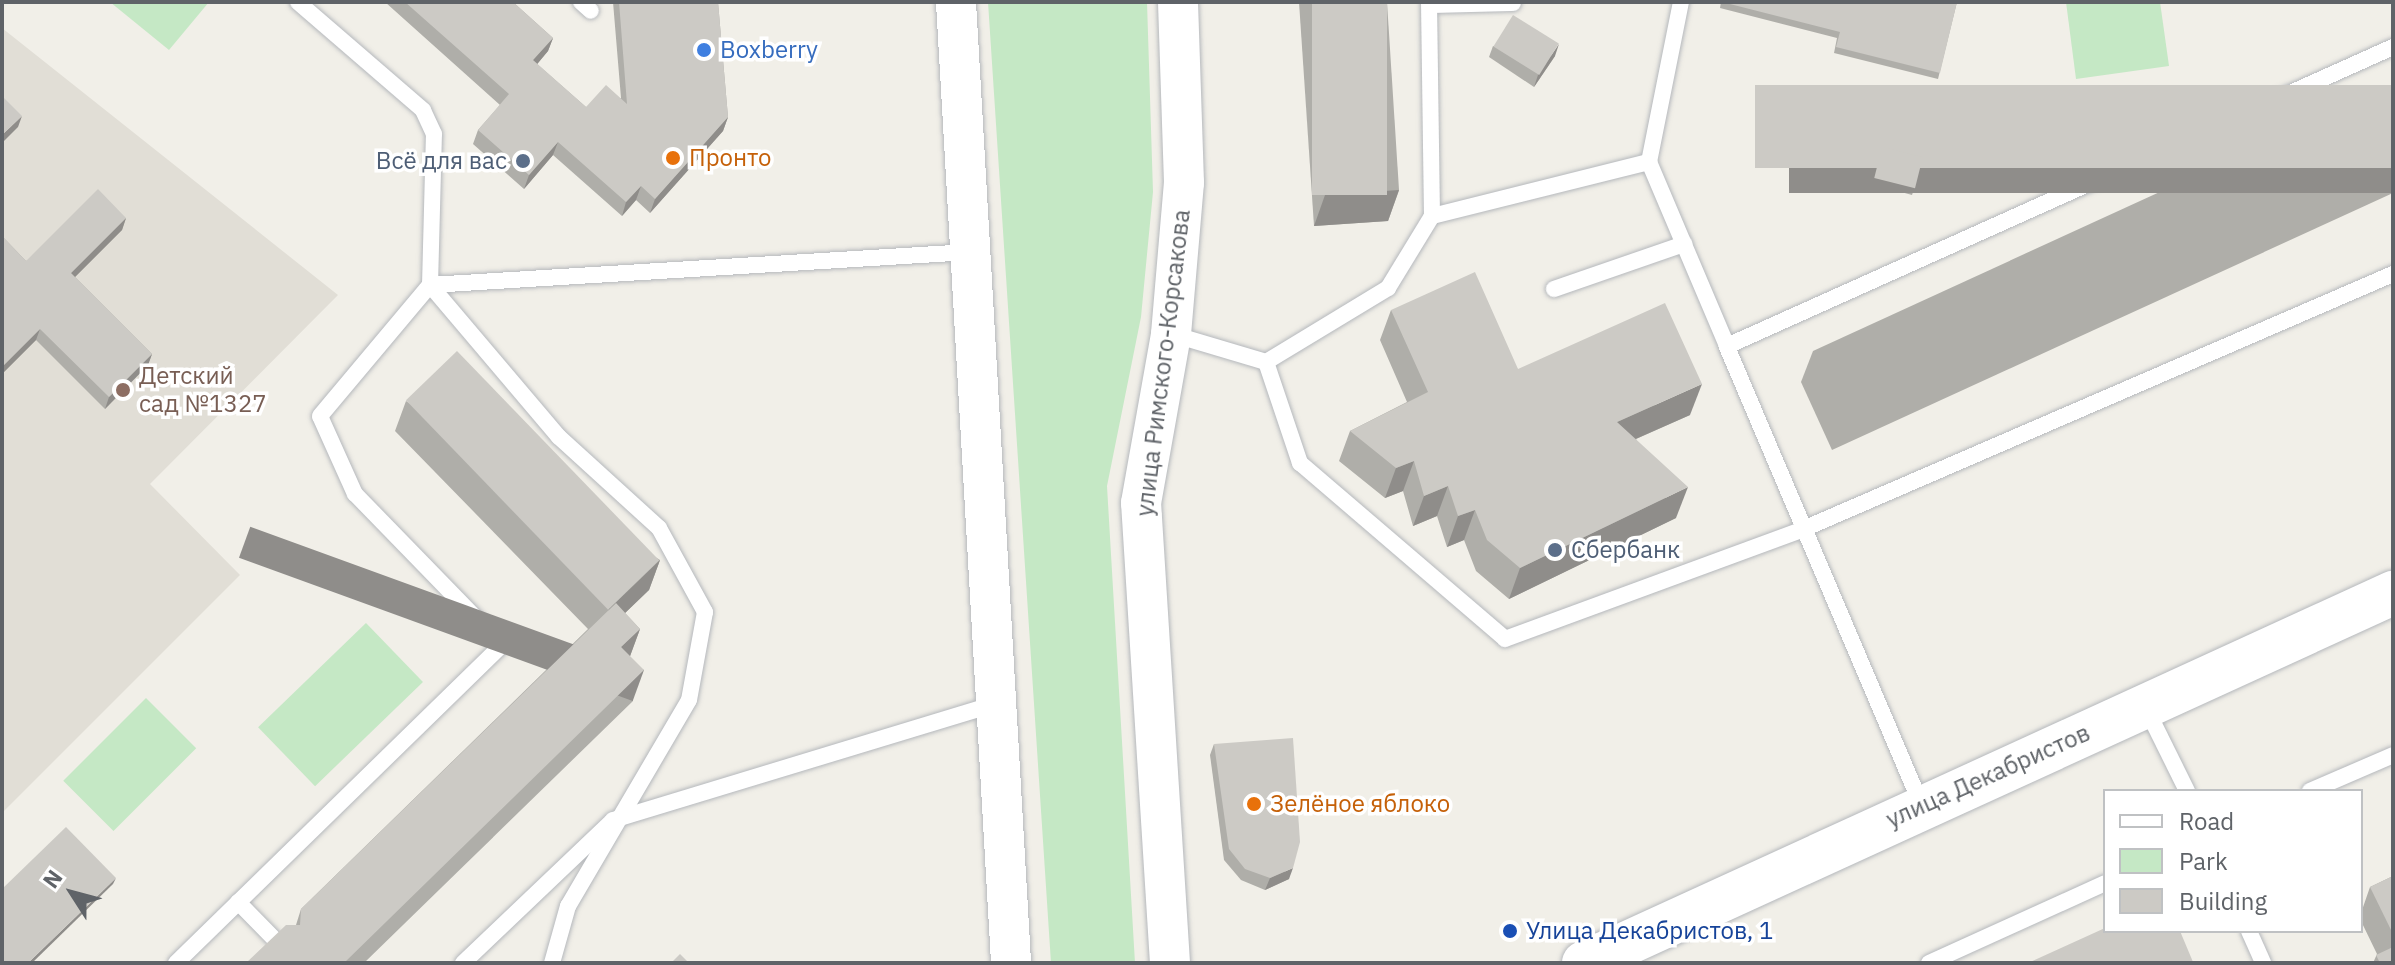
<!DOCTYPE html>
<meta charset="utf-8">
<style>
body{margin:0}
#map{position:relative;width:2395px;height:965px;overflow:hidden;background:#f1efe8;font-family:"IBM Plex Sans",sans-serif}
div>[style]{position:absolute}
.education>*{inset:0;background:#e1ded6}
.green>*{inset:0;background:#c5e8c5;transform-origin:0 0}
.roads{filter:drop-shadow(0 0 2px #b5b8bc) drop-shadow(0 0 2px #b5b8bc)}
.service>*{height:16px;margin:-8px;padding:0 8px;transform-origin:8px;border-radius:8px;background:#fff}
.tertiary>*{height:40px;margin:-20px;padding:0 20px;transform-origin:20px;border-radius:20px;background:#fff}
.secondary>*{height:44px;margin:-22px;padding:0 22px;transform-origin:22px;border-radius:22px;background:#fff}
.wall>*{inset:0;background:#afaea9}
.shaded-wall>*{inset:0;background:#8f8d8a;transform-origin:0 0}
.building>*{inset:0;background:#cccac5;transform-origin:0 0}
.dots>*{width:22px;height:22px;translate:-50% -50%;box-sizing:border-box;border:4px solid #fff;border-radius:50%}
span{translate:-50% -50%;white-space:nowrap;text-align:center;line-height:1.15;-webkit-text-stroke:7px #fff;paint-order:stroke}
.shop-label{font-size:24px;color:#366cbe}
.left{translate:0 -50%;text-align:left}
.food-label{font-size:24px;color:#c56008}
.service-label{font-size:24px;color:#4e5e75}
.right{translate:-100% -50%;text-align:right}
.street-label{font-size:24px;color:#5f6368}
.education-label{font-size:24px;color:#785e54}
.transit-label{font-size:24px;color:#164399}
.frame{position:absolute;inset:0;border:4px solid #5f6368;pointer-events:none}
.legend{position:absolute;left:2103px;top:789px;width:260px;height:144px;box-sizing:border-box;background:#fff;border:2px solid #bfc1c3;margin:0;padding:10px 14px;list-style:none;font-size:24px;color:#5f6368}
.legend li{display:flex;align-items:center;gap:16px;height:40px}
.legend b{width:40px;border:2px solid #bfc1c3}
.north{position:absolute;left:32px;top:853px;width:80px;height:80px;-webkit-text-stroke:6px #fff;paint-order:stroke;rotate:306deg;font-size:22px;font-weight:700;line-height:32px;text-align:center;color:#5f6368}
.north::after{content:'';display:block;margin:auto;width:28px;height:36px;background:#5f6368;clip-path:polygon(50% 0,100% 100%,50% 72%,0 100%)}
</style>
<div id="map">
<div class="education">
<i style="clip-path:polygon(2px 28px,338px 295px,150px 484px,240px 575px,2px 813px)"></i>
</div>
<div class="green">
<i style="clip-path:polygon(110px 2px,209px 2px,169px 50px)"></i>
<i style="clip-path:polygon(988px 2px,1147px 2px,1153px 192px,1141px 317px,1107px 486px,1135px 963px,1051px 963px)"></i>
<i style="clip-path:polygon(2066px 2px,2160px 2px,2169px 66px,2076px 79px)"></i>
<i style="left:366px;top:623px;width:82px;height:150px;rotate:46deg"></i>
<i style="left:146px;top:698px;width:71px;height:117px;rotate:45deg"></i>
</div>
<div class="roads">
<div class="service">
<i style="left:581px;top:2px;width:13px;rotate:42deg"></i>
<i style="left:1429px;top:2px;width:214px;rotate:89.2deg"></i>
<i style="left:1432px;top:216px;width:224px;rotate:-14deg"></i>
<i style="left:1649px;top:162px;width:200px;rotate:67deg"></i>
<i style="left:1430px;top:5px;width:83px;rotate:-1.4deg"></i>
<i style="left:1649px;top:162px;width:163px;rotate:-78.7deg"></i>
<i style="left:430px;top:285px;width:199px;rotate:49.7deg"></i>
<i style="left:559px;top:437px;width:135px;rotate:42.3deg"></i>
<i style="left:659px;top:528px;width:96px;rotate:61.3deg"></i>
<i style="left:705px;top:612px;width:89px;rotate:100.3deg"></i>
<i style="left:689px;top:700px;width:239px;rotate:120.4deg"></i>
<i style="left:568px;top:906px;width:59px;rotate:105.7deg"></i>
<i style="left:430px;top:285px;width:540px;rotate:-3.5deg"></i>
<i style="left:1554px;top:289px;width:138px;rotate:-19.1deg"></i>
<i style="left:1172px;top:334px;width:98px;rotate:16.6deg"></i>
<i style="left:1266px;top:362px;width:107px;rotate:71.4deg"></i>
<i style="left:1300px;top:463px;width:270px;rotate:40.6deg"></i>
<i style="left:1505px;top:639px;width:315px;rotate:-20.2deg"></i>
<i style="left:1801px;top:530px;width:645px;rotate:-23.39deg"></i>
<i style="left:1266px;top:362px;width:143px;rotate:-31.2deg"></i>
<i style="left:1388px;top:288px;width:84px;rotate:-58.6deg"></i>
<i style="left:2146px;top:708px;width:93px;rotate:63.7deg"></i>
<i style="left:2310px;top:791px;width:90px;rotate:-23.4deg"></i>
<i style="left:1921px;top:804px;width:497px;rotate:-113deg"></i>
<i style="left:1727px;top:346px;width:730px;rotate:-24.18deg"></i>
<i style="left:238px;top:902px;width:63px;rotate:45.6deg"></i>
<i style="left:2249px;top:931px;width:35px;rotate:66deg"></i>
<i style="left:176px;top:963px;width:455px;rotate:-44.3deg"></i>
<i style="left:502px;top:645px;width:211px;rotate:-134.2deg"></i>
<i style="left:355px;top:494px;width:85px;rotate:-114.2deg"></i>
<i style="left:320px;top:416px;width:171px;rotate:-50deg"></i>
<i style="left:430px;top:285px;width:151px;rotate:-88.5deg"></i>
<i style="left:434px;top:134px;width:26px;rotate:-115deg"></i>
<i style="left:423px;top:110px;width:165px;rotate:-139.2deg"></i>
<i style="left:463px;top:963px;width:207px;rotate:-43.6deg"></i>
<i style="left:613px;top:820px;width:398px;rotate:-16.9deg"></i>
<i style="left:1929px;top:963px;width:193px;rotate:-24.4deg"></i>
</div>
<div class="tertiary">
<i style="left:956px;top:2px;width:963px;rotate:86.72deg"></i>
<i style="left:1170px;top:963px;width:461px;rotate:-93.6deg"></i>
<i style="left:1141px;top:503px;width:172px;rotate:-79.9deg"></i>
<i style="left:1171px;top:334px;width:152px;rotate:-85.1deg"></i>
<i style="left:1184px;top:183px;width:181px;rotate:-91.9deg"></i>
</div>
<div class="secondary">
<i style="left:1584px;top:963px;width:890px;rotate:-24.58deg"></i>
</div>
</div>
<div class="wall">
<i style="clip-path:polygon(385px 2px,513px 2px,553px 38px,548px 51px,537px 64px,586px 107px,621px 98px,613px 2px,718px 2px,728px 117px,723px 131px,650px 213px,636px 200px,622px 216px,553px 155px,524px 189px,473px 144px,478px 130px,500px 105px)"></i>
<i style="clip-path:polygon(1299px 2px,1387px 2px,1399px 190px,1388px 221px,1314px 226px)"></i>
<i style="clip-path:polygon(1721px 2px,1957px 2px,1938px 79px,1834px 53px,1837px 38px,1720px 8px)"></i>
<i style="clip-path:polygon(1493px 46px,1555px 56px,1534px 87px,1489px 57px)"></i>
<i style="clip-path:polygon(2393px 85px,2393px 193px,1832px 450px,1801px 382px,1813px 351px)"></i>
<i style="clip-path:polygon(1882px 147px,1914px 189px,1912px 195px,1872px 184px)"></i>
<i style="clip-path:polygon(126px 218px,122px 230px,75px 277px,152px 354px,148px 365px,105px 409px,36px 340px,2px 374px,2px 236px,26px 261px)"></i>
<i style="clip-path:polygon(1391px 310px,1518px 369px,1690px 415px,1636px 439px,1676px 518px,1509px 599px,1476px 571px,1464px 540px,1447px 547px,1437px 516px,1413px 526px,1403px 491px,1385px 498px,1339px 461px,1350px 431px,1407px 402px,1380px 340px)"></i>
<i style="clip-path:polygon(406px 401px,660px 560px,649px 590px,625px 613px,640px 629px,630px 656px,633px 701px,364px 963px,246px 963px,296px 925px,301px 909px,588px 629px,395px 431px)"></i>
<i style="clip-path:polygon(1214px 744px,1289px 879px,1265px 890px,1241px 880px,1224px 860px,1210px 755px)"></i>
<i style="clip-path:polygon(2393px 876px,2393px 963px,2373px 963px,2377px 954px,2361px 921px,2361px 913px,2370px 887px)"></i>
</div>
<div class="shaded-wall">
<i style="clip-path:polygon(553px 38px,548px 51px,529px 74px,533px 60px)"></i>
<i style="clip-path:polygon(1559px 44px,1555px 56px,1534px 87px,1538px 75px)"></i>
<i style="clip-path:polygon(22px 116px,18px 127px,2px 143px,2px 135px)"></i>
<i style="clip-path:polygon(728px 117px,723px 131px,650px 213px,655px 199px)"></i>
<i style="clip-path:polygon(558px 142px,553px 155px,524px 189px,529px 175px)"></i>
<i style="left:2393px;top:168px;width:25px;height:604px;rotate:90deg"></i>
<i style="clip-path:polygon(641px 186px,636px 200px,622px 216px,626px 202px)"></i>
<i style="clip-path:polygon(1399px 190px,1388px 221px,1314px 226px,1325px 195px)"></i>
<i style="clip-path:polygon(126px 218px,122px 230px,67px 285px,71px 273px)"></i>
<i style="clip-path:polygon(40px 329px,36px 340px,2px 374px,2px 367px)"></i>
<i style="clip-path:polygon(152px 354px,148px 365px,105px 409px,109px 397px)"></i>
<i style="clip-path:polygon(1702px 384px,1690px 415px,1606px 452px,1617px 422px)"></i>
<i style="clip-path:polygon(1414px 461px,1403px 491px,1385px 498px,1396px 468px)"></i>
<i style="clip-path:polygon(1448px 486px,1437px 516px,1413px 526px,1424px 496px)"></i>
<i style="clip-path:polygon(1688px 487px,1676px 518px,1509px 599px,1520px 568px)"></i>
<i style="clip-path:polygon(1475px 510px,1464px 540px,1447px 547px,1458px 516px)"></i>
<i style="clip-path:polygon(660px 560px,649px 590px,598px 639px,609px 609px)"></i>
<i style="clip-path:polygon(640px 629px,629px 659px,621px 647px)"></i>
<i style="left:644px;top:670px;width:33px;height:419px;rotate:110deg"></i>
<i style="clip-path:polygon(1293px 868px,1289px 879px,1265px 890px,1270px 878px)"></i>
<i style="clip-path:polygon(116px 878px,113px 884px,32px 963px,28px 963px)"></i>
</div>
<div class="building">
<i style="clip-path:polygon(405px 2px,513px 2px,553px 38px,533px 60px,586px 107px,606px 85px,627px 104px,619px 2px,718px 2px,728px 117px,655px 199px,641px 186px,626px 202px,558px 142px,529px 175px,478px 130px,509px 94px)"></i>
<i style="left:1312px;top:2px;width:75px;height:193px"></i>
<i style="clip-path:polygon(1722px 2px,1957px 2px,1940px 73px,1836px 47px,1840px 32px)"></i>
<i style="left:1513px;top:15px;width:54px;height:37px;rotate:32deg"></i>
<i style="left:2393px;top:85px;width:83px;height:638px;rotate:90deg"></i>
<i style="clip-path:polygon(2px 96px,22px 116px,2px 135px)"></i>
<i style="left:1882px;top:147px;width:42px;height:32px;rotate:14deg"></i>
<i style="clip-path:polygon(98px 189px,126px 218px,71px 273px,152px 354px,109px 397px,40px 329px,2px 367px,2px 236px,26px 261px)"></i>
<i style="clip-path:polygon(1475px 272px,1518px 369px,1665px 303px,1702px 384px,1617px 422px,1688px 487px,1520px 568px,1487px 540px,1475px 510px,1458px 516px,1448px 486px,1424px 496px,1414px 461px,1396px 468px,1350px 431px,1428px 392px,1391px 310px)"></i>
<i style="left:457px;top:351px;width:291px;height:71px;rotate:46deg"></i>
<i style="clip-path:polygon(616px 603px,640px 629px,621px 647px,644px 670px,344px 963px,246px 963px,286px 925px,300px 925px,301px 909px)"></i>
<i style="clip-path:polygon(1293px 738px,1300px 842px,1293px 868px,1270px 878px,1245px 869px,1229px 849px,1214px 744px)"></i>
<i style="clip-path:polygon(66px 827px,116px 878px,28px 963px,2px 963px,2px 889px)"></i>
<i style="clip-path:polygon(2393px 876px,2393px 934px,2370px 887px)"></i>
<i style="clip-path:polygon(2105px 928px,2105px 931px,2180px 931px,2193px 962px,2028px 963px)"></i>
<i style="clip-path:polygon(2393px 947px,2393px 963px,2380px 963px,2376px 955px)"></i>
<i style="clip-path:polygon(680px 954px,689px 963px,671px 963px)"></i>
</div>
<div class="dots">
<i style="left:704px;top:50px;background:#3f7fe0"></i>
<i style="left:673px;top:158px;background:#e8710a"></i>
<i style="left:523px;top:161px;background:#5c6f8a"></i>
<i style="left:123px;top:390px;background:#8d6e63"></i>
<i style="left:1555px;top:550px;background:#5c6f8a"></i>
<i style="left:1254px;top:804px;background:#e8710a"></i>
<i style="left:1510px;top:931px;background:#1a4fb4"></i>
</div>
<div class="shop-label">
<span class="left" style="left:720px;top:50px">Boxberry</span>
</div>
<div class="food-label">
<span class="left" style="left:689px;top:158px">Пронто</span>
<span class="left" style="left:1270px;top:804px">Зелёное яблоко</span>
</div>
<div class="service-label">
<span class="right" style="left:507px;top:161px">Всё для вас</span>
<span class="left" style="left:1571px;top:550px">Сбербанк</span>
</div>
<div class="street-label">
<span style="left:1163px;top:363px;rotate:-83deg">улица Римского-Корсакова</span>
<span style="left:1988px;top:776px;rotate:-24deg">улица Декабристов</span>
</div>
<div class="education-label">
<span class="left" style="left:139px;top:390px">Детский<br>сад №1327</span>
</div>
<div class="transit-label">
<span class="left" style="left:1526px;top:931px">Улица Декабристов, 1</span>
</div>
<div class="frame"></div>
<ul class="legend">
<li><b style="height:10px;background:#fff"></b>Road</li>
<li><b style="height:22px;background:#c5e8c5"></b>Park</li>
<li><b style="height:22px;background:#cccac5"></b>Building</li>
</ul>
<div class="north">N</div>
</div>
